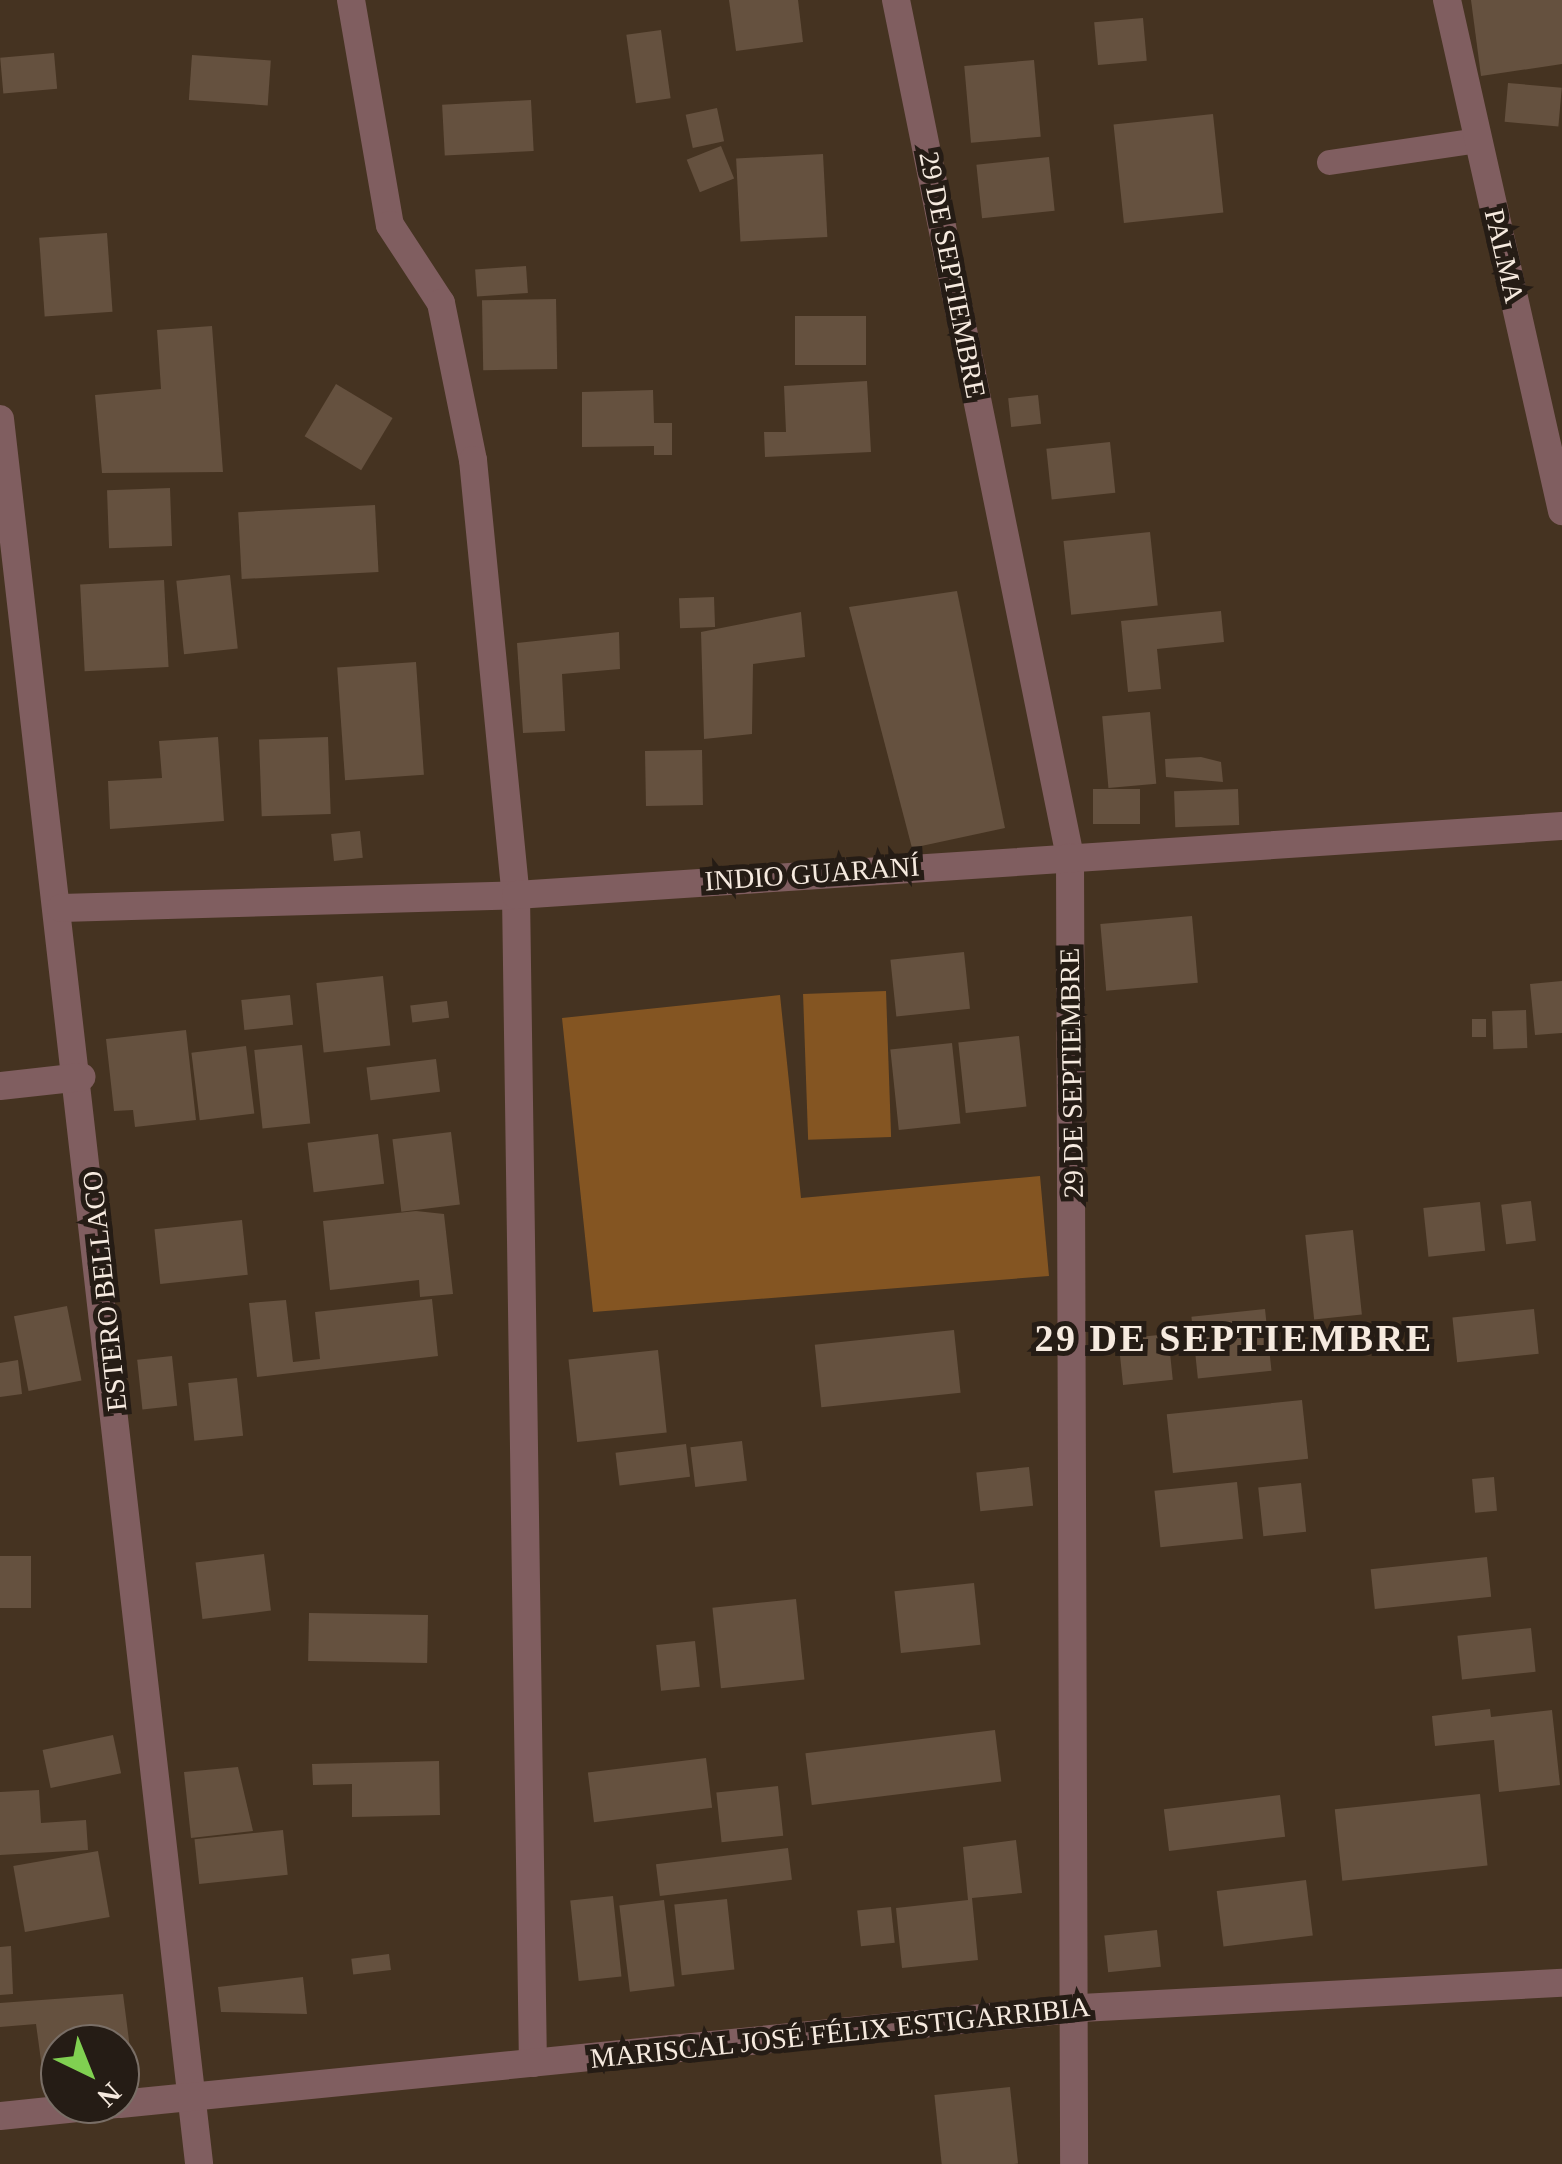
<!DOCTYPE html>
<meta charset="utf-8">
<style>
body{margin:0}
#map{position:relative;width:1562px;height:2164px;overflow:hidden;background:#453321;font-family:"Times New Roman",serif}
div>[style]{position:absolute}
.green>*{inset:0;background:#845522;transform-origin:0 0}
.building>*{inset:0;background:#65513f;transform-origin:0 0}
.service>*{height:25px;margin:-12.5px;padding:0 12.5px;transform-origin:12.5px;border-radius:12.5px;background:#805e60}
.minor>*{height:28px;margin:-14px;padding:0 14px;transform-origin:14px;border-radius:14px;background:#805e60}
.tertiary>*{height:28px;margin:-14px;padding:0 14px;transform-origin:14px;border-radius:14px;background:#805e60}
span{translate:-50% -50%;white-space:nowrap;text-align:center;line-height:1.15;-webkit-text-stroke:10px #251c15;paint-order:stroke}
.street-label{font-size:28px;color:#f6eadf}
.district-label{font-size:38px;color:#f6eadf;font-weight:700;letter-spacing:2.5px}
.north{position:absolute;left:40px;top:2024px;width:100px;height:100px;box-sizing:border-box;background:#251c15;border:2px solid #796e66;border-radius:50%;rotate:137deg;font-size:28px;font-weight:700;line-height:40px;text-align:center;color:#f6eadf}
.north::after{content:'';display:block;margin:auto;width:35px;height:45px;background:#80d051;clip-path:polygon(50% 0,100% 100%,50% 72%,0 100%)}
</style>
<div id="map">
<div class="green">
<i style="left:886px;top:991px;width:146px;height:83px;rotate:88deg"></i>
<i style="clip-path:polygon(780px 995px,801px 1198px,1040px 1176px,1049px 1276px,593px 1312px,562px 1018px)"></i>
</div>
<div class="building">
<i style="clip-path:polygon(729px 0,798px 0,803px 42px,736px 51px)"></i>
<i style="clip-path:polygon(1471px 0,1562px 0,1562px 64px,1481px 76px)"></i>
<i style="left:1143px;top:18px;width:43px;height:49px;rotate:85deg"></i>
<i style="left:661px;top:30px;width:69px;height:35px;rotate:82deg"></i>
<i style="left:54px;top:53px;width:36px;height:54px;rotate:85deg"></i>
<i style="left:192px;top:55px;width:79px;height:45px;rotate:4deg"></i>
<i style="left:1034px;top:60px;width:77px;height:70px;rotate:85deg"></i>
<i style="left:1508px;top:83px;width:54px;height:39px;rotate:5deg"></i>
<i style="left:531px;top:100px;width:51px;height:89px;rotate:87deg"></i>
<i style="left:717px;top:108px;width:34px;height:32px;rotate:78deg"></i>
<i style="left:1213px;top:114px;width:99px;height:100px;rotate:84deg"></i>
<i style="left:721px;top:146px;width:35px;height:37px;rotate:68deg"></i>
<i style="left:823px;top:154px;width:83px;height:87px;rotate:87deg"></i>
<i style="left:1049px;top:157px;width:54px;height:73px;rotate:84deg"></i>
<i style="left:107px;top:233px;width:79px;height:68px;rotate:86deg"></i>
<i style="left:526px;top:266px;width:27px;height:51px;rotate:86deg"></i>
<i style="left:556px;top:299px;width:70px;height:74px;rotate:89deg"></i>
<i style="left:866px;top:316px;width:49px;height:71px;rotate:90deg"></i>
<i style="clip-path:polygon(212px 326px,223px 472px,102px 473px,95px 395px,161px 389px,157px 330px)"></i>
<i style="clip-path:polygon(867px 381px,871px 452px,765px 457px,764px 432px,786px 432px,784px 386px)"></i>
<i style="left:336px;top:384px;width:66px;height:61px;rotate:31deg"></i>
<i style="clip-path:polygon(653px 390px,654px 423px,672px 423px,672px 455px,654px 455px,654px 446px,582px 447px,582px 392px)"></i>
<i style="left:1038px;top:395px;width:29px;height:30px;rotate:84deg"></i>
<i style="left:1110px;top:442px;width:51px;height:64px;rotate:84deg"></i>
<i style="left:170px;top:488px;width:58px;height:63px;rotate:88deg"></i>
<i style="left:375px;top:505px;width:67px;height:137px;rotate:87deg"></i>
<i style="left:1150px;top:532px;width:74px;height:87px;rotate:84deg"></i>
<i style="left:230px;top:575px;width:74px;height:54px;rotate:84deg"></i>
<i style="left:164px;top:580px;width:87px;height:84px;rotate:87deg"></i>
<i style="clip-path:polygon(957px 591px,1005px 828px,912px 848px,849px 607px)"></i>
<i style="left:714px;top:597px;width:30px;height:35px;rotate:88deg"></i>
<i style="clip-path:polygon(1221px 611px,1224px 642px,1157px 649px,1161px 689px,1128px 692px,1121px 621px)"></i>
<i style="clip-path:polygon(801px 612px,805px 657px,753px 664px,752px 734px,704px 739px,701px 632px)"></i>
<i style="clip-path:polygon(619px 632px,620px 669px,562px 674px,565px 731px,523px 733px,517px 643px)"></i>
<i style="left:416px;top:662px;width:113px;height:79px;rotate:86deg"></i>
<i style="left:1150px;top:712px;width:72px;height:48px;rotate:85deg"></i>
<i style="clip-path:polygon(218px 737px,224px 821px,110px 829px,108px 781px,162px 778px,159px 741px)"></i>
<i style="left:328px;top:737px;width:77px;height:69px;rotate:88deg"></i>
<i style="left:702px;top:750px;width:55px;height:57px;rotate:89deg"></i>
<i style="clip-path:polygon(1201px 757px,1221px 762px,1223px 782px,1166px 777px,1165px 759px)"></i>
<i style="left:1140px;top:789px;width:35px;height:47px;rotate:90deg"></i>
<i style="left:1238px;top:789px;width:36px;height:64px;rotate:88deg"></i>
<i style="left:360px;top:831px;width:27px;height:29px;rotate:84deg"></i>
<i style="left:1192px;top:916px;width:67px;height:92px;rotate:85deg"></i>
<i style="left:964px;top:952px;width:57px;height:74px;rotate:84deg"></i>
<i style="left:383px;top:976px;width:70px;height:67px;rotate:84deg"></i>
<i style="clip-path:polygon(1562px 981px,1562px 1033px,1535px 1035px,1530px 984px)"></i>
<i style="left:290px;top:995px;width:30px;height:49px;rotate:84deg"></i>
<i style="left:447px;top:1001px;width:17px;height:37px;rotate:83deg"></i>
<i style="left:1526px;top:1010px;width:38px;height:34px;rotate:88deg"></i>
<i style="left:1472px;top:1019px;width:14px;height:18px"></i>
<i style="clip-path:polygon(186px 1030px,196px 1120px,135px 1127px,133px 1110px,114px 1111px,106px 1039px)"></i>
<i style="left:1019px;top:1036px;width:71px;height:61px;rotate:84deg"></i>
<i style="left:952px;top:1043px;width:81px;height:62px;rotate:84deg"></i>
<i style="left:302px;top:1045px;width:79px;height:48px;rotate:84deg"></i>
<i style="left:246px;top:1046px;width:68px;height:55px;rotate:83deg"></i>
<i style="left:436px;top:1059px;width:33px;height:70px;rotate:83deg"></i>
<i style="left:451px;top:1132px;width:73px;height:59px;rotate:83deg"></i>
<i style="left:378px;top:1134px;width:50px;height:71px;rotate:83deg"></i>
<i style="left:1531px;top:1201px;width:40px;height:30px;rotate:83deg"></i>
<i style="left:1480px;top:1202px;width:49px;height:57px;rotate:84deg"></i>
<i style="clip-path:polygon(416px 1211px,444px 1214px,453px 1294px,420px 1297px,419px 1280px,330px 1290px,323px 1221px)"></i>
<i style="left:242px;top:1220px;width:55px;height:88px;rotate:84deg"></i>
<i style="left:1353px;top:1230px;width:85px;height:48px;rotate:84deg"></i>
<i style="clip-path:polygon(432px 1299px,438px 1356px,257px 1377px,249px 1303px,286px 1300px,293px 1362px,320px 1359px,315px 1312px)"></i>
<i style="left:67px;top:1306px;width:76px;height:54px;rotate:79deg"></i>
<i style="left:1265px;top:1309px;width:62px;height:74px;rotate:84deg"></i>
<i style="left:1534px;top:1309px;width:45px;height:82px;rotate:84deg"></i>
<i style="left:954px;top:1330px;width:63px;height:140px;rotate:84deg"></i>
<i style="left:1168px;top:1334px;width:46px;height:50px;rotate:84deg"></i>
<i style="left:658px;top:1350px;width:83px;height:90px;rotate:84deg"></i>
<i style="left:172px;top:1356px;width:50px;height:35px;rotate:84deg"></i>
<i style="clip-path:polygon(18px 1360px,22px 1394px,0 1397px,0 1363px)"></i>
<i style="left:237px;top:1378px;width:58px;height:49px;rotate:84deg"></i>
<i style="left:1302px;top:1400px;width:59px;height:136px;rotate:84deg"></i>
<i style="left:742px;top:1441px;width:40px;height:52px;rotate:83deg"></i>
<i style="left:686px;top:1444px;width:33px;height:71px;rotate:83deg"></i>
<i style="left:1029px;top:1467px;width:39px;height:53px;rotate:84deg"></i>
<i style="left:1494px;top:1477px;width:34px;height:22px;rotate:85deg"></i>
<i style="left:1237px;top:1482px;width:57px;height:83px;rotate:84deg"></i>
<i style="left:1301px;top:1483px;width:49px;height:43px;rotate:84deg"></i>
<i style="left:264px;top:1554px;width:57px;height:69px;rotate:83deg"></i>
<i style="left:31px;top:1556px;width:52px;height:31px;rotate:90deg"></i>
<i style="left:1487px;top:1557px;width:40px;height:117px;rotate:84deg"></i>
<i style="left:974px;top:1583px;width:62px;height:80px;rotate:84deg"></i>
<i style="left:796px;top:1599px;width:81px;height:84px;rotate:84deg"></i>
<i style="left:309px;top:1613px;width:119px;height:48px;rotate:1deg"></i>
<i style="left:1531px;top:1628px;width:44px;height:74px;rotate:84deg"></i>
<i style="left:695px;top:1641px;width:46px;height:39px;rotate:84deg"></i>
<i style="clip-path:polygon(1490px 1709px,1491px 1717px,1552px 1710px,1560px 1785px,1499px 1792px,1494px 1740px,1435px 1746px,1432px 1716px)"></i>
<i style="left:995px;top:1730px;width:52px;height:191px;rotate:83deg"></i>
<i style="left:113px;top:1735px;width:39px;height:72px;rotate:78deg"></i>
<i style="left:706px;top:1758px;width:50px;height:119px;rotate:83deg"></i>
<i style="clip-path:polygon(439px 1761px,440px 1815px,352px 1817px,352px 1784px,313px 1785px,312px 1764px)"></i>
<i style="clip-path:polygon(238px 1767px,253px 1831px,191px 1838px,184px 1772px)"></i>
<i style="left:778px;top:1786px;width:50px;height:62px;rotate:84deg"></i>
<i style="clip-path:polygon(39px 1790px,41px 1823px,86px 1820px,88px 1850px,0 1855px,0 1792px)"></i>
<i style="left:1480px;top:1794px;width:72px;height:146px;rotate:84deg"></i>
<i style="left:1280px;top:1795px;width:42px;height:117px;rotate:83deg"></i>
<i style="left:283px;top:1830px;width:45px;height:89px;rotate:84deg"></i>
<i style="clip-path:polygon(1016px 1840px,1022px 1893px,972px 1898px,978px 1960px,902px 1968px,896px 1908px,968px 1900px,963px 1847px)"></i>
<i style="left:788px;top:1848px;width:32px;height:133px;rotate:83deg"></i>
<i style="left:98px;top:1851px;width:67px;height:86px;rotate:80deg"></i>
<i style="left:1306px;top:1880px;width:56px;height:90px;rotate:83deg"></i>
<i style="left:613px;top:1896px;width:81px;height:43px;rotate:84deg"></i>
<i style="left:727px;top:1899px;width:71px;height:53px;rotate:84deg"></i>
<i style="left:664px;top:1900px;width:87px;height:45px;rotate:83deg"></i>
<i style="left:891px;top:1907px;width:36px;height:34px;rotate:84deg"></i>
<i style="left:1157px;top:1930px;width:37px;height:53px;rotate:84deg"></i>
<i style="clip-path:polygon(11px 1946px,13px 1994px,0 1995px,0 1947px)"></i>
<i style="left:389px;top:1954px;width:16px;height:38px;rotate:83deg"></i>
<i style="clip-path:polygon(303px 1977px,307px 2014px,221px 2012px,218px 1987px)"></i>
<i style="clip-path:polygon(123px 1994px,131px 2056px,120px 2058px,120px 2044px,60px 2044px,60px 2066px,42px 2068px,36px 2024px,0 2027px,0 2003px)"></i>
<i style="left:1010px;top:2087px;width:77px;height:76px;rotate:84deg"></i>
</div>
<div class="service">
<i style="left:1329px;top:162px;width:151px;rotate:-8.4deg"></i>
</div>
<div class="minor">
<i style="left:351px;top:0;width:228px;rotate:80.2deg"></i>
<i style="left:390px;top:225px;width:93px;rotate:56.8deg"></i>
<i style="left:441px;top:303px;width:160px;rotate:78.5deg"></i>
<i style="left:473px;top:460px;width:437px;rotate:84.4deg"></i>
<i style="left:516px;top:895px;width:1168px;rotate:89.17deg"></i>
<i style="left:896px;top:0;width:874px;rotate:78.52deg"></i>
<i style="left:1070px;top:857px;width:1307px;rotate:89.82deg"></i>
<i style="left:0;top:419px;width:1756px;rotate:83.49deg"></i>
<i style="left:61px;top:908px;width:455px;rotate:-1.6deg"></i>
<i style="left:516px;top:895px;width:1048px;rotate:-3.77deg"></i>
<i style="left:0;top:1086px;width:82px;rotate:-6.3deg"></i>
</div>
<div class="tertiary">
<i style="left:1447px;top:0;width:524px;rotate:77.32deg"></i>
<i style="left:120px;top:2104px;width:966px;rotate:-5.7deg"></i>
<i style="left:1081px;top:2008px;width:482px;rotate:-3deg"></i>
<i style="left:0;top:2116px;width:117px;rotate:-5.9deg"></i>
</div>
<div class="street-label">
<span style="left:1504px;top:256px;rotate:77deg">PALMA</span>
<span style="left:952px;top:275px;rotate:79deg">29 DE SEPTIEMBRE</span>
<span style="left:812px;top:874px;rotate:-4deg">INDIO GUARANÍ</span>
<span style="left:1072px;top:1073px;rotate:-91deg">29 DE SEPTIEMBRE</span>
<span style="left:105px;top:1291px;rotate:-96deg">ESTERO BELLACO</span>
<span style="left:840px;top:2033px;rotate:-6deg">MARISCAL JOSÉ FÉLIX ESTIGARRIBIA</span>
</div>
<div class="district-label">
<span style="left:1234px;top:1339px">29 DE SEPTIEMBRE</span>
</div>
<div class="north">N</div>
</div>
